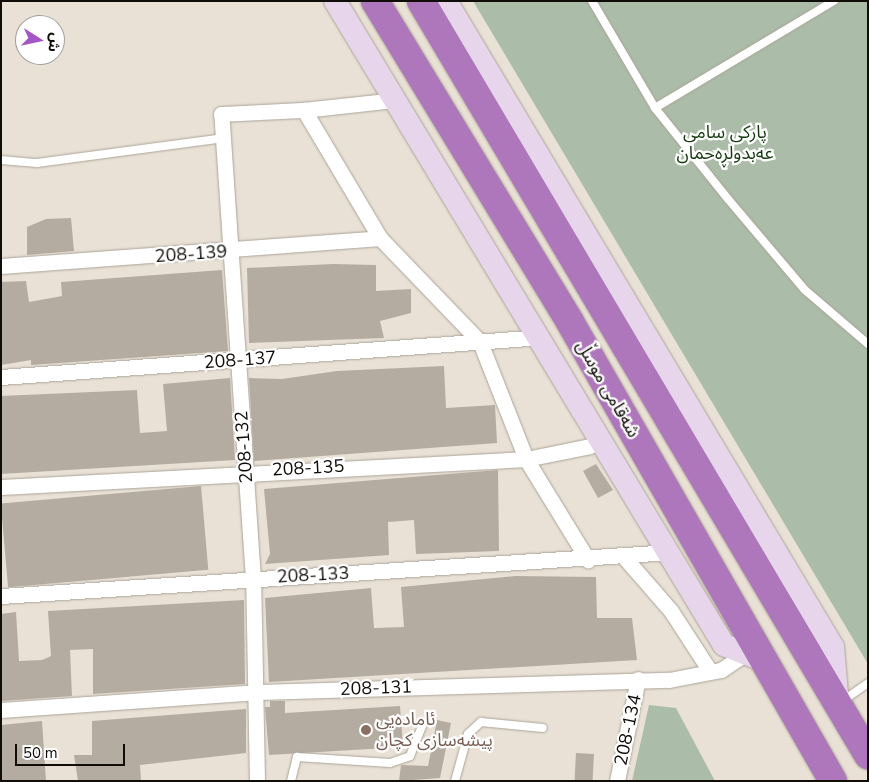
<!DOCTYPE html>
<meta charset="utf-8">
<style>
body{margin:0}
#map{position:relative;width:869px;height:782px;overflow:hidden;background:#e9e1d5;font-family:"Nunito Sans","Noto Sans Arabic",sans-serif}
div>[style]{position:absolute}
.green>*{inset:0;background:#abbca8}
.building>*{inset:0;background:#b4aca1;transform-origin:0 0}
.roads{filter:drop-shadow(0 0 1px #aba499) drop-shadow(0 0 1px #aba499)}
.lane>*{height:8px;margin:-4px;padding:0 4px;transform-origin:4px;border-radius:4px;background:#fff}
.street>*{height:15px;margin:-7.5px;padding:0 7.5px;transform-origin:7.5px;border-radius:7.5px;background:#fff}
.secondary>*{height:22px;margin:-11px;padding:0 11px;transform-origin:11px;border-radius:11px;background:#e7d6eb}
.highway>*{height:28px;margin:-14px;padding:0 14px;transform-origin:14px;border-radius:14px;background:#ae77bb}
.dots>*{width:14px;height:14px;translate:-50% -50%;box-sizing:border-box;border:2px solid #fff;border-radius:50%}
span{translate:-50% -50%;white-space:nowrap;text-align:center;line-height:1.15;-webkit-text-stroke:4.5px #fff;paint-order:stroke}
.park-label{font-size:18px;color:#163b11}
.street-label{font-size:18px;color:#100d09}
.education-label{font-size:18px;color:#785e54}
.left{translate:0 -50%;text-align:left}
.frame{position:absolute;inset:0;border:2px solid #100d09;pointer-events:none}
.north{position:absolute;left:15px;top:15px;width:50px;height:50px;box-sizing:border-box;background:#fff;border:1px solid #9f9e9d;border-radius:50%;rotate:100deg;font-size:14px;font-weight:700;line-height:20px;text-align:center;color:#100d09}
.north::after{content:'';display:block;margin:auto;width:18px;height:22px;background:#a455c6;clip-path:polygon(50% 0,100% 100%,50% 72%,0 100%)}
.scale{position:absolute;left:15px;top:744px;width:110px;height:22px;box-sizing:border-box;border:2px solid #100d09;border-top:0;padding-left:6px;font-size:15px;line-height:18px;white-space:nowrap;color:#100d09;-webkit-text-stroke:4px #fff;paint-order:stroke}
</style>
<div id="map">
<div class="green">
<i style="clip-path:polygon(473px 1px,868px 1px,868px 664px)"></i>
<i style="clip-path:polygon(649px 705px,676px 708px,715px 781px,632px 781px)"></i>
</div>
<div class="building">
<i style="clip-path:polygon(71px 218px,74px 251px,27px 255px,27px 227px,46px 219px)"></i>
<i style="clip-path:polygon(333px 264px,376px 265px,376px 291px,411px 289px,411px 313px,380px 321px,384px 338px,249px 343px,247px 268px)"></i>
<i style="clip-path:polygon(222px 270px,228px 351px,31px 365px,31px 360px,1px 365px,1px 282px,26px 281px,29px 302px,62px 296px,61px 282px)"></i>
<i style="clip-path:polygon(444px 366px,446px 408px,495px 405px,497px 443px,254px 461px,249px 378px,282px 379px,337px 371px)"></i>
<i style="clip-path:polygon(230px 378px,235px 460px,1px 474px,1px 396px,137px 390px,140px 433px,167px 431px,163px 384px)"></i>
<i style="clip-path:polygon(596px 464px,613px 490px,598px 498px,583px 471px)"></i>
<i style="clip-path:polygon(498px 470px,499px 551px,416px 554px,414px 520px,388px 522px,389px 555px,265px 564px,270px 554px,264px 489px)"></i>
<i style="left:201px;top:486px;width:84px;height:201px;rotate:85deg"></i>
<i style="clip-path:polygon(516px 576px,596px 577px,597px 618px,632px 618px,637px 660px,269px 682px,265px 598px,371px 588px,374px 628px,404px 627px,401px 587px)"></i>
<i style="clip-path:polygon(244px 600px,245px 684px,93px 694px,93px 649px,70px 650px,72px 696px,1px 701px,1px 614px,16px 612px,19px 661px,42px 660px,51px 656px,48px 611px)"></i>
<i style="clip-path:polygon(270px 701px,285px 701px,285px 713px,400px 706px,403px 747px,269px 755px,265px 707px,270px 707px)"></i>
<i style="clip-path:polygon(246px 709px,246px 753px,140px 765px,141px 781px,78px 781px,74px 755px,92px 755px,92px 721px)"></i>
<i style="clip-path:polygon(437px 720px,451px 723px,440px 778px,399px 781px,401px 765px,428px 766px)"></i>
<i style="clip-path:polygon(42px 721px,46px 781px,1px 781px,1px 725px)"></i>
<i style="left:576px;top:753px;width:18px;height:28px;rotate:3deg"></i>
</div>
<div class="roads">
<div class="lane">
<i style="left:592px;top:1px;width:124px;rotate:59.5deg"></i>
<i style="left:655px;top:108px;width:117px;rotate:51.3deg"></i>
<i style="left:728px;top:199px;width:119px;rotate:49.8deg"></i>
<i style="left:805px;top:290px;width:83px;rotate:40.6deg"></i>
<i style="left:655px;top:108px;width:209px;rotate:-30.9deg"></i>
<i style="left:1px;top:160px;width:36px;rotate:5deg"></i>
<i style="left:37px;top:163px;width:189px;rotate:-7.6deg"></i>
<i style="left:841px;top:702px;width:33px;rotate:-35deg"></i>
<i style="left:291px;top:781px;width:25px;rotate:-76deg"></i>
<i style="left:297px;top:757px;width:93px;rotate:3.7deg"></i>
<i style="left:390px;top:763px;width:21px;rotate:-19deg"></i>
<i style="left:410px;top:756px;width:35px;rotate:-68deg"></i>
<i style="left:455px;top:781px;width:49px;rotate:-74.5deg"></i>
<i style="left:468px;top:734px;width:18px;rotate:-43deg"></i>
<i style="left:481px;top:722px;width:62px;rotate:5.5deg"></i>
</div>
<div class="street">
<i style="left:304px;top:110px;width:92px;rotate:-6.3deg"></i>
<i style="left:1px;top:266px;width:380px;rotate:-4.2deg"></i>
<i style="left:1px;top:377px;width:542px;rotate:-4.23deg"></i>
<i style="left:1px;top:487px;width:526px;rotate:-3.05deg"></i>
<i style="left:526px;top:459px;width:65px;rotate:-11.5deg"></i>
<i style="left:625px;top:558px;width:70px;rotate:49deg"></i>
<i style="left:671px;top:611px;width:72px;rotate:57deg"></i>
<i style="left:1px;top:596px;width:670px;rotate:-3.76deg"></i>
<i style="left:1px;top:710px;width:258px;rotate:-4deg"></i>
<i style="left:258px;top:692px;width:411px;rotate:-1.7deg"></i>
<i style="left:669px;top:680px;width:53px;rotate:-10.9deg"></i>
<i style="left:721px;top:670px;width:29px;rotate:-34deg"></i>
<i style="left:257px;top:781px;width:202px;rotate:-91.1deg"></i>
<i style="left:253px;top:579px;width:466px;rotate:-93.9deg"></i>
<i style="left:221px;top:114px;width:83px;rotate:-2.8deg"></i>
<i style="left:304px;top:110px;width:149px;rotate:59.3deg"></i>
<i style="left:380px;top:238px;width:144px;rotate:46.1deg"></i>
<i style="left:480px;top:342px;width:126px;rotate:68.5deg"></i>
<i style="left:526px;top:459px;width:119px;rotate:58.5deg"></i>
<i style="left:617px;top:781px;width:104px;rotate:-78.4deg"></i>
</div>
<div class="secondary">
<i style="left:335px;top:1px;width:752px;rotate:58.87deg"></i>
<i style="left:724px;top:645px;width:41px;rotate:21.5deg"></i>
<i style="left:446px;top:1px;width:753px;rotate:59.08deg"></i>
<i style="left:833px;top:647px;width:58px;rotate:85.1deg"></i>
</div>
<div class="highway">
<i style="left:375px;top:1px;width:376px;rotate:58.7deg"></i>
<i style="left:570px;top:322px;width:529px;rotate:60.19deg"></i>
<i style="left:421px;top:1px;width:877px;rotate:59.34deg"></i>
</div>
</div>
<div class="dots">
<i style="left:366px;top:730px;background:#8d6e63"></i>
</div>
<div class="park-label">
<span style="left:725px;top:143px">پارکی سامی<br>عەبدولڕەحمان</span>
</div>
<div class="street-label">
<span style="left:191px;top:254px;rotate:-4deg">208-139</span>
<span style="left:240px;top:360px;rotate:-4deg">208-137</span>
<span style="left:608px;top:389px;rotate:60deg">شەقامی موسڵ</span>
<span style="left:244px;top:447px;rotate:-94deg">208-132</span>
<span style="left:308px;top:468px;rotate:-3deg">208-135</span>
<span style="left:313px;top:575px;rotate:-3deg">208-133</span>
<span style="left:376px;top:688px;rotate:-2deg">208-131</span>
<span style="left:628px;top:730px;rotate:-78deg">208-134</span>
</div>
<div class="education-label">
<span class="left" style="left:376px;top:730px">ئامادەیی<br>پیشەسازی کچان</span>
</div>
<div class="frame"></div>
<div class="north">ش</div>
<div class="scale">50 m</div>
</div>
